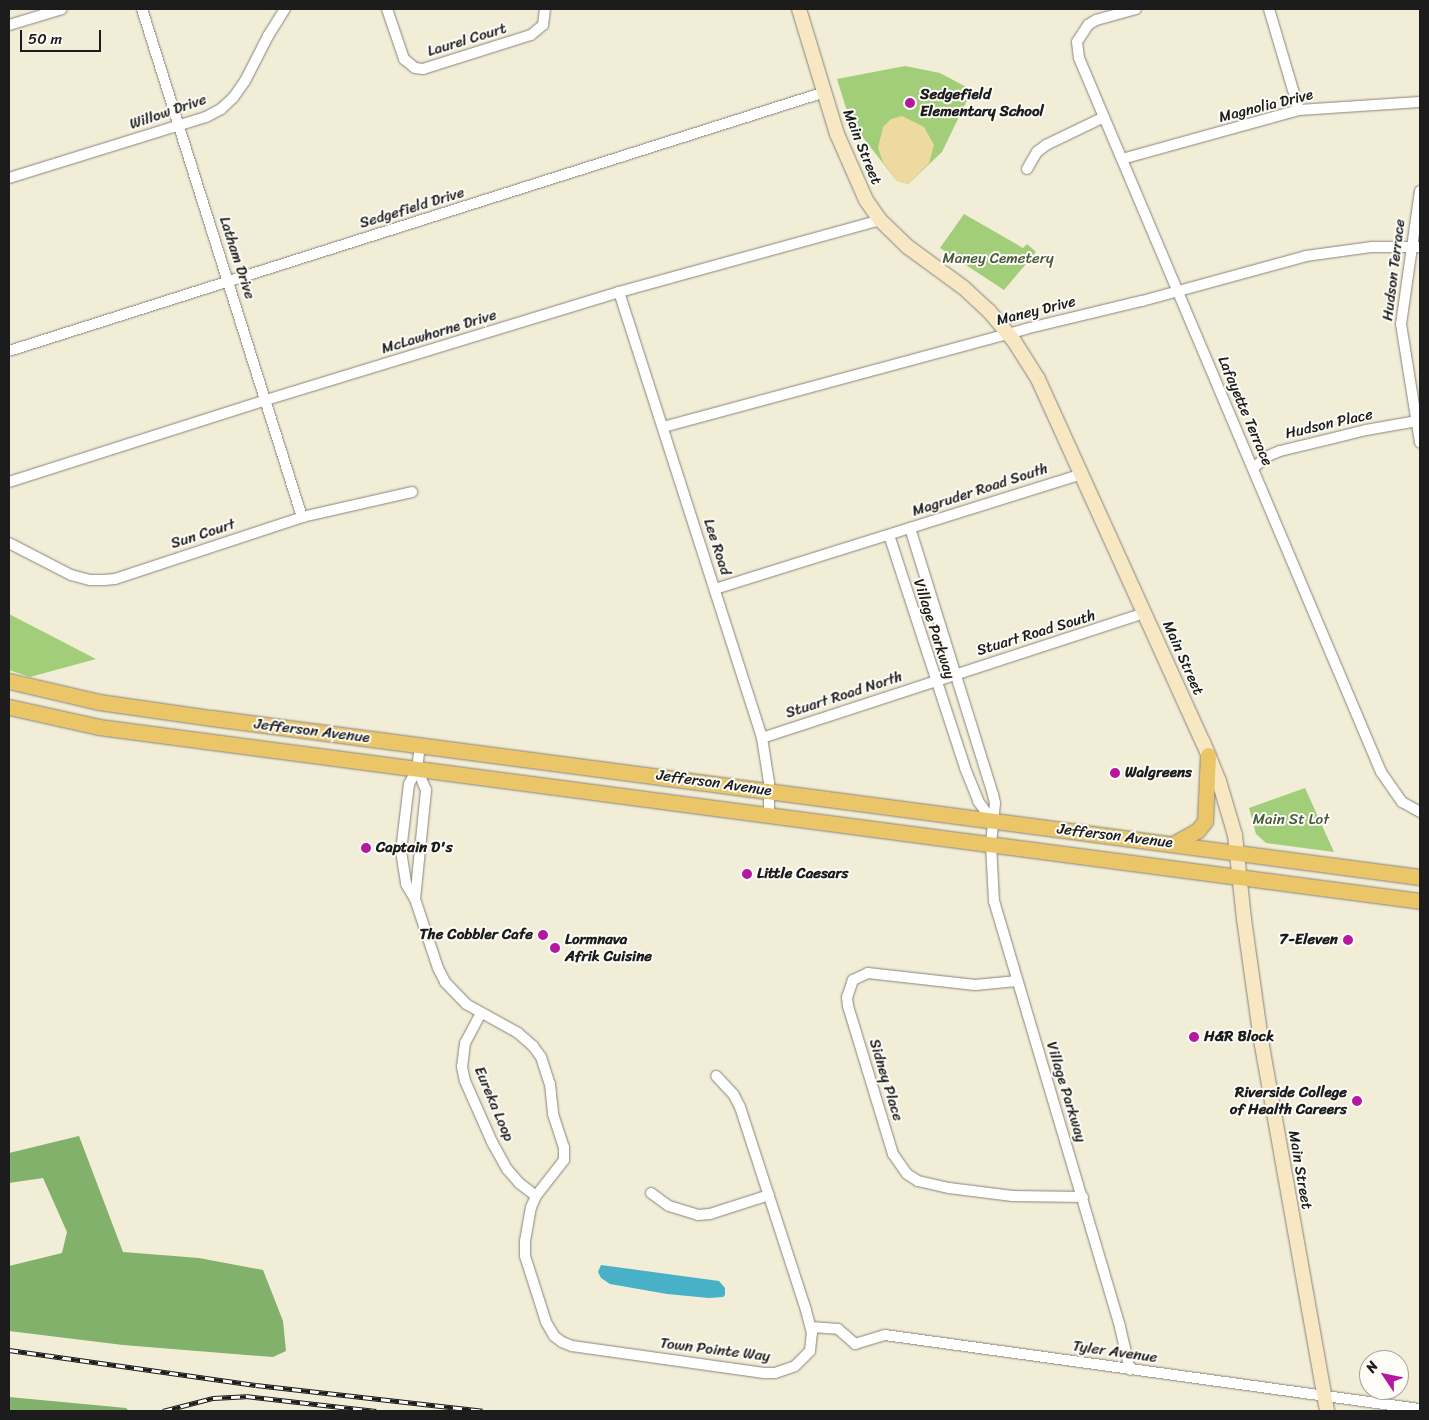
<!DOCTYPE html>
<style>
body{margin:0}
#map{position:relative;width:1429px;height:1420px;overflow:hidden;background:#f2edd7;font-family:Sriracha,sans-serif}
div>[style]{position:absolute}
.green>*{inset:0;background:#a2ce7a}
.forest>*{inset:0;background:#81b16a}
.sand>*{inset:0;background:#eeda9e}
.water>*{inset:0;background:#48b1c7}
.roads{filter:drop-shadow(0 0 1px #87847a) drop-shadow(0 0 1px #87847a)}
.street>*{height:10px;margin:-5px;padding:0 5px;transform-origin:5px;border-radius:5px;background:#fff}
.secondary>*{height:14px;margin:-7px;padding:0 7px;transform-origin:7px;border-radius:7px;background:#f7e8c3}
.primary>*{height:15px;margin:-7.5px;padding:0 7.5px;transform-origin:7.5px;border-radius:7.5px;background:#ebc669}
.rail>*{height:5px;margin-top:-2.5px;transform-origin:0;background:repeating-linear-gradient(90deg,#fdfcf7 0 9px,#1c1c1c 0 18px);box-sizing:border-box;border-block:1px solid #1c1c1c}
.dots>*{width:14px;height:14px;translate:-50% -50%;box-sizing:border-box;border:2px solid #fdfcf7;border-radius:50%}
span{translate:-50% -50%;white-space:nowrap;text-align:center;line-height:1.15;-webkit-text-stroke:4px #fdfcf7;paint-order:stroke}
.street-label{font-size:15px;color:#1c1c1c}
.poi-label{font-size:15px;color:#1c1c1c;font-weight:700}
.left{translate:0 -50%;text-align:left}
.right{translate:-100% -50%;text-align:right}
.park-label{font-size:15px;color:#4b5a3d}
.frame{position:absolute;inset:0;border:10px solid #1c1c1c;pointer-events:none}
.north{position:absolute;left:1359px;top:1350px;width:50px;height:50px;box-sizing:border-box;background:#fdfcf7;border:1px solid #a3a29f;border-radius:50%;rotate:304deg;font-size:14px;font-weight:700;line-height:20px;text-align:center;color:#1c1c1c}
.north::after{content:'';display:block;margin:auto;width:18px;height:22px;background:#b5179e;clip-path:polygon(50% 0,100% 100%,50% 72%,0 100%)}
.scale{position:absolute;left:20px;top:30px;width:81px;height:22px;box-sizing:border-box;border:2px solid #1c1c1c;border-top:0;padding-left:6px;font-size:15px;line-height:18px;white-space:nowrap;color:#1c1c1c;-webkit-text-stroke:4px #fdfcf7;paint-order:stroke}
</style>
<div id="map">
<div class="green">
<i style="clip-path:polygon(905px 66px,940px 73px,972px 90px,942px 152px,908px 184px,897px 181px,850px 121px,837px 79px)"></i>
<i style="clip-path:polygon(964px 214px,1023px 248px,1027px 244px,1036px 252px,1004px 290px,940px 248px)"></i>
<i style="clip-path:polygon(9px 614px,96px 659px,30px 677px,9px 670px)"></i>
<i style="clip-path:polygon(1305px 788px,1334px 852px,1266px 843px,1256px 834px,1249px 808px)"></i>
</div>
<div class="forest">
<i style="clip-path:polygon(79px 1136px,123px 1252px,199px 1258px,263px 1270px,283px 1321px,286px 1351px,273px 1357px,123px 1345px,9px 1331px,9px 1266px,62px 1253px,67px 1232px,43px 1178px,9px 1183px,9px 1153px)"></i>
<i style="clip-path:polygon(9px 1397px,126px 1408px,129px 1411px,9px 1411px)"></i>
</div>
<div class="sand">
<i style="clip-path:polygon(902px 116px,924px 127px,934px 145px,929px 163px,908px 184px,897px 181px,883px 162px,878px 148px,883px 127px,891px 119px)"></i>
</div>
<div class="water">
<i style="clip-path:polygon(601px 1265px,719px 1281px,725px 1288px,725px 1295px,723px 1297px,709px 1298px,667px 1294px,610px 1284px,601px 1278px,598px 1272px)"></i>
</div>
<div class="roads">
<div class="street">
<i style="left:142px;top:9px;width:533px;rotate:72.52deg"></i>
<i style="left:387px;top:9px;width:53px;rotate:71.2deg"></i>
<i style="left:404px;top:59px;width:14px;rotate:39deg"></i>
<i style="left:415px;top:68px;width:8px;rotate:7deg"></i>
<i style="left:423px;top:69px;width:113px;rotate:-17.5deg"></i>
<i style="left:531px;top:35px;width:16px;rotate:-40deg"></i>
<i style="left:543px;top:25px;width:16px;rotate:-83deg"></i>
<i style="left:1136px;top:9px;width:41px;rotate:164.6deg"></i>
<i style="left:1096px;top:20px;width:9px;rotate:148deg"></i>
<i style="left:1088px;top:25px;width:20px;rotate:123deg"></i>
<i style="left:1077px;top:42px;width:16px;rotate:83deg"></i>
<i style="left:1079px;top:58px;width:775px;rotate:67.07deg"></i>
<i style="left:1381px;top:772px;width:37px;rotate:55deg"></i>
<i style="left:1402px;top:802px;width:21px;rotate:29deg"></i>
<i style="left:1269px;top:9px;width:105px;rotate:73.5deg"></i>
<i style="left:9px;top:25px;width:55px;rotate:-16.8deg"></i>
<i style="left:1122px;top:159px;width:184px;rotate:-15.5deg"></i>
<i style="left:1299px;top:110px;width:121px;rotate:-3.8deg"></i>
<i style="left:1027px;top:169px;width:20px;rotate:-60deg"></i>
<i style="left:1037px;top:152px;width:11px;rotate:-38deg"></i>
<i style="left:1046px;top:145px;width:64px;rotate:-25.8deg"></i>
<i style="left:9px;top:178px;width:206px;rotate:-17.2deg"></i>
<i style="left:206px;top:117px;width:17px;rotate:-28deg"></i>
<i style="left:221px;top:109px;width:16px;rotate:-43deg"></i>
<i style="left:233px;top:98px;width:21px;rotate:-55deg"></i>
<i style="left:245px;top:81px;width:51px;rotate:-62.9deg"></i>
<i style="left:268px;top:36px;width:32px;rotate:-58deg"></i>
<i style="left:1420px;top:191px;width:134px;rotate:98.1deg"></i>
<i style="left:1401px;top:324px;width:120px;rotate:80.9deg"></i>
<i style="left:619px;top:292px;width:468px;rotate:72.2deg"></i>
<i style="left:762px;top:738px;width:45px;rotate:81deg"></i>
<i style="left:769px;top:782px;width:33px;rotate:90deg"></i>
<i style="left:9px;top:351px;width:856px;rotate:-17.61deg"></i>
<i style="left:663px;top:427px;width:375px;rotate:-15.1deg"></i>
<i style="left:1025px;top:329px;width:120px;rotate:-13.5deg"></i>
<i style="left:1142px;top:301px;width:170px;rotate:-15.3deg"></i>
<i style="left:1306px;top:256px;width:67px;rotate:-7.8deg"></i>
<i style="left:1372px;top:247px;width:48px"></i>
<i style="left:1253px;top:468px;width:19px;rotate:-39deg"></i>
<i style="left:1268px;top:456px;width:13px;rotate:-23deg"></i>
<i style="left:1280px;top:451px;width:89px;rotate:-13.7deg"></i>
<i style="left:1366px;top:430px;width:52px;rotate:-10deg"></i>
<i style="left:9px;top:482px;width:270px;rotate:-17.7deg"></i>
<i style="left:266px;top:400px;width:369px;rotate:-17deg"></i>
<i style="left:619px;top:292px;width:271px;rotate:-15.4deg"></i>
<i style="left:910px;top:528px;width:280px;rotate:72.7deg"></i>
<i style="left:993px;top:795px;width:8px;rotate:76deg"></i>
<i style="left:995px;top:803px;width:41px;rotate:95.6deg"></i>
<i style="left:991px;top:844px;width:57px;rotate:87deg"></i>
<i style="left:994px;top:901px;width:444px;rotate:73.5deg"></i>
<i style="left:1120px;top:1327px;width:44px;rotate:76.9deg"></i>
<i style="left:889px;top:535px;width:245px;rotate:71.9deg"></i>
<i style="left:965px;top:768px;width:35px;rotate:68deg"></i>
<i style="left:978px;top:801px;width:24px;rotate:54deg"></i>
<i style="left:9px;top:543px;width:70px;rotate:27.3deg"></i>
<i style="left:71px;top:575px;width:20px;rotate:15deg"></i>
<i style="left:90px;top:580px;width:14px"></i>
<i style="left:104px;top:580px;width:11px;rotate:-5deg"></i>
<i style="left:115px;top:579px;width:197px;rotate:-18.3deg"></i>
<i style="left:302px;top:517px;width:113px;rotate:-12.8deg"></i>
<i style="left:715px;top:589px;width:384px;rotate:-17.4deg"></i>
<i style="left:762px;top:738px;width:403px;rotate:-18.1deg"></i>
<i style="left:420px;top:745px;width:24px;rotate:97deg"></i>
<i style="left:417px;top:769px;width:17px;rotate:118deg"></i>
<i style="left:409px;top:784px;width:67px;rotate:96.8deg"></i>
<i style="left:401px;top:851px;width:33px;rotate:81deg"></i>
<i style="left:406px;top:884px;width:17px;rotate:59deg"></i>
<i style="left:415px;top:899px;width:73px;rotate:71.6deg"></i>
<i style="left:438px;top:968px;width:16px;rotate:63deg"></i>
<i style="left:445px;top:982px;width:30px;rotate:46deg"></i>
<i style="left:466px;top:1004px;width:60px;rotate:29.1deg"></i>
<i style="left:518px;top:1033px;width:20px;rotate:41deg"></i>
<i style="left:533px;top:1046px;width:14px;rotate:54deg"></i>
<i style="left:541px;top:1057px;width:28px;rotate:72deg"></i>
<i style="left:550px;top:1084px;width:30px;rotate:84deg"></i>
<i style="left:553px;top:1114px;width:35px;rotate:72deg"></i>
<i style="left:564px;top:1147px;width:13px;rotate:90deg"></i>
<i style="left:564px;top:1160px;width:46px;rotate:127.9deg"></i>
<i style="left:536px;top:1196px;width:12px;rotate:114deg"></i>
<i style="left:531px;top:1207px;width:36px;rotate:100deg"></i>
<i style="left:525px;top:1242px;width:14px;rotate:90deg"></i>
<i style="left:525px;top:1256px;width:69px;rotate:72.3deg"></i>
<i style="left:546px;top:1322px;width:16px;rotate:60deg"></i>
<i style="left:554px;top:1336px;width:10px;rotate:37deg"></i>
<i style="left:562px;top:1342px;width:11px;rotate:22deg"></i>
<i style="left:572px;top:1346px;width:194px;rotate:8deg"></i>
<i style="left:764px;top:1373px;width:11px"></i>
<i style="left:775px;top:1373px;width:21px;rotate:-19deg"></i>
<i style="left:795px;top:1366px;width:21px;rotate:-45deg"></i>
<i style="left:810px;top:1351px;width:18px;rotate:-84deg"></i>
<i style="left:812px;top:1333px;width:24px;rotate:-105deg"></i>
<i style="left:806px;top:1310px;width:213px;rotate:-108deg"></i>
<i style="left:740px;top:1107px;width:13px;rotate:-117deg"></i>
<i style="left:734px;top:1095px;width:26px;rotate:-133deg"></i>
<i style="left:415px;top:899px;width:110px;rotate:-84.2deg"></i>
<i style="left:426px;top:790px;width:23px;rotate:-113deg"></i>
<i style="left:1017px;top:981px;width:42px;rotate:174.6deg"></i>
<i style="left:975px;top:985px;width:108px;rotate:-173.6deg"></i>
<i style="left:868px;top:973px;width:17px;rotate:155deg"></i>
<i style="left:853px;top:980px;width:18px;rotate:109deg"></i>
<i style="left:847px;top:997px;width:9px;rotate:84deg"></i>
<i style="left:848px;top:1006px;width:155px;rotate:73.1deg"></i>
<i style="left:893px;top:1154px;width:24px;rotate:55deg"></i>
<i style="left:907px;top:1174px;width:13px;rotate:32deg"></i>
<i style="left:918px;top:1181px;width:32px;rotate:13deg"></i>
<i style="left:949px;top:1188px;width:64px;rotate:7.2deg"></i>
<i style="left:1012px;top:1196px;width:71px;rotate:0.8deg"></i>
<i style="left:481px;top:1013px;width:34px;rotate:118deg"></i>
<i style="left:465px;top:1043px;width:24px;rotate:97deg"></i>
<i style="left:462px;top:1067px;width:14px;rotate:78deg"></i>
<i style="left:465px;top:1081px;width:67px;rotate:66.1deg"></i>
<i style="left:492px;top:1142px;width:31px;rotate:61deg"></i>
<i style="left:507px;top:1169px;width:18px;rotate:49deg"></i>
<i style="left:519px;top:1183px;width:21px;rotate:37deg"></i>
<i style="left:651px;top:1193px;width:22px;rotate:36deg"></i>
<i style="left:669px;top:1206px;width:30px;rotate:17deg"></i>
<i style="left:698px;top:1215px;width:12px;rotate:-5deg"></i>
<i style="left:710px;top:1214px;width:62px;rotate:-17.9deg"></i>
<i style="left:811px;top:1327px;width:27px;rotate:4deg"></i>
<i style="left:838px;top:1329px;width:23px;rotate:41deg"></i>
<i style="left:855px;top:1344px;width:31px;rotate:-17deg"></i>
<i style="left:885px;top:1335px;width:540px;rotate:7.88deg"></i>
</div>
<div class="secondary">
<i style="left:799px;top:9px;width:131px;rotate:73.1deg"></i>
<i style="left:837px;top:134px;width:72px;rotate:66.3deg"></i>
<i style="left:866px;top:200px;width:24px;rotate:55deg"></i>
<i style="left:880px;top:220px;width:39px;rotate:44deg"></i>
<i style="left:908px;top:247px;width:69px;rotate:36.2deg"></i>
<i style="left:964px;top:288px;width:34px;rotate:43deg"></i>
<i style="left:989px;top:311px;width:39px;rotate:50deg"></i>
<i style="left:1014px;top:341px;width:45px;rotate:57.7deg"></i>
<i style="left:1038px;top:379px;width:399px;rotate:65.6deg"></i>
<i style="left:1203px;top:742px;width:42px;rotate:67.7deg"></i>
<i style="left:1219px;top:781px;width:56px;rotate:73.5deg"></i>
<i style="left:1235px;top:835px;width:84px;rotate:83.9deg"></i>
<i style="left:1244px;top:919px;width:122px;rotate:82deg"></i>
<i style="left:1261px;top:1040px;width:377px;rotate:79.9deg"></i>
</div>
<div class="primary">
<i style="left:9px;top:681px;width:92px;rotate:13.1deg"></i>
<i style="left:99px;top:702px;width:114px;rotate:8.1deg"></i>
<i style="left:212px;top:718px;width:1218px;rotate:7.5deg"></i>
<i style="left:9px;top:707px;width:92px;rotate:12.5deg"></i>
<i style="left:99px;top:727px;width:1332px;rotate:7.5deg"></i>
<i style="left:1173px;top:844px;width:29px;rotate:-29deg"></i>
<i style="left:1198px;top:830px;width:11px;rotate:-52deg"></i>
<i style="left:1205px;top:821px;width:66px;rotate:-87.4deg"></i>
</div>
</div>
<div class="rail">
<i style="left:9px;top:1350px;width:249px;rotate:8.1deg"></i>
<i style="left:256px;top:1385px;width:228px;rotate:6.5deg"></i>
<i style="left:163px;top:1411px;width:52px;rotate:-14.6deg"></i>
<i style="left:213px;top:1398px;width:33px;rotate:-3deg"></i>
<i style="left:246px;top:1396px;width:131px;rotate:6.6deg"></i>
</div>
<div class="dots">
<i style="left:910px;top:103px;background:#b5179e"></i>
<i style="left:1115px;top:773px;background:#b5179e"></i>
<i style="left:366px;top:848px;background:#b5179e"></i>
<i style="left:747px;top:874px;background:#b5179e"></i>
<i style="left:543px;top:935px;background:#b5179e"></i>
<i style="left:1348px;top:940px;background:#b5179e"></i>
<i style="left:555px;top:948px;background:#b5179e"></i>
<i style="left:1194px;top:1037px;background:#b5179e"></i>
<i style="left:1357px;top:1101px;background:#b5179e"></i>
</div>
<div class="street-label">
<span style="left:467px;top:40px;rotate:-17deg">Laurel Court</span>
<span style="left:1266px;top:106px;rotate:-14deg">Magnolia Drive</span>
<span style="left:168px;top:112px;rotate:-19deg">Willow Drive</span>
<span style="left:862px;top:147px;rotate:68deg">Main Street</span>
<span style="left:412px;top:208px;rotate:-17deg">Sedgefield Drive</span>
<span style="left:237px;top:258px;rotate:72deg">Latham Drive</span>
<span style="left:1394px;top:270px;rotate:-83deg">Hudson Terrace</span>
<span style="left:1036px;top:311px;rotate:-14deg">Maney Drive</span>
<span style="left:439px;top:332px;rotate:-17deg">McLawhorne Drive</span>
<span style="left:1245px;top:411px;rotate:67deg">Lafayette Terrace</span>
<span style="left:1329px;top:424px;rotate:-13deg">Hudson Place</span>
<span style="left:980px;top:490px;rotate:-18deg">Magruder Road South</span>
<span style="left:203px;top:534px;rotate:-18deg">Sun Court</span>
<span style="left:717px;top:547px;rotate:72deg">Lee Road</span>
<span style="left:934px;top:629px;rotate:72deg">Village Parkway</span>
<span style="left:1036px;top:633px;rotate:-17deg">Stuart Road South</span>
<span style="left:1183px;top:658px;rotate:66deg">Main Street</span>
<span style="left:844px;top:695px;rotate:-18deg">Stuart Road North</span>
<span style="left:312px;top:731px;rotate:7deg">Jefferson Avenue</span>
<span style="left:714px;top:783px;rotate:8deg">Jefferson Avenue</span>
<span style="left:1115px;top:836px;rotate:7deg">Jefferson Avenue</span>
<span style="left:886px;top:1080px;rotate:73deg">Sidney Place</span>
<span style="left:1066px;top:1092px;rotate:73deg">Village Parkway</span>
<span style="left:494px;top:1104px;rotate:67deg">Eureka Loop</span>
<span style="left:1300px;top:1170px;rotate:80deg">Main Street</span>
<span style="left:715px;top:1350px;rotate:7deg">Town Pointe Way</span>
<span style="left:1115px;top:1352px;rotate:8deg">Tyler Avenue</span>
</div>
<div class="poi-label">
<span class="left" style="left:920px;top:103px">Sedgefield<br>Elementary School</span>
<span class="left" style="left:1125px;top:773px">Walgreens</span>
<span class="left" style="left:376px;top:848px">Captain D's</span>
<span class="left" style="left:757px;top:874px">Little Caesars</span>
<span class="right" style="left:533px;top:935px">The Cobbler Cafe</span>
<span class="left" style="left:565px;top:948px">Lormnava<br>Afrik Cuisine</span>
<span class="right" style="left:1338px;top:940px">7-Eleven</span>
<span class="left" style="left:1204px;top:1037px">H&amp;R Block</span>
<span class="right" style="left:1347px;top:1101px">Riverside College<br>of Health Careers</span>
</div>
<div class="park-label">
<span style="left:998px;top:259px">Maney Cemetery</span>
<span style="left:1291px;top:820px">Main St Lot</span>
</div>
<div class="frame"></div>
<div class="north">N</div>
<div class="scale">50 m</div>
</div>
